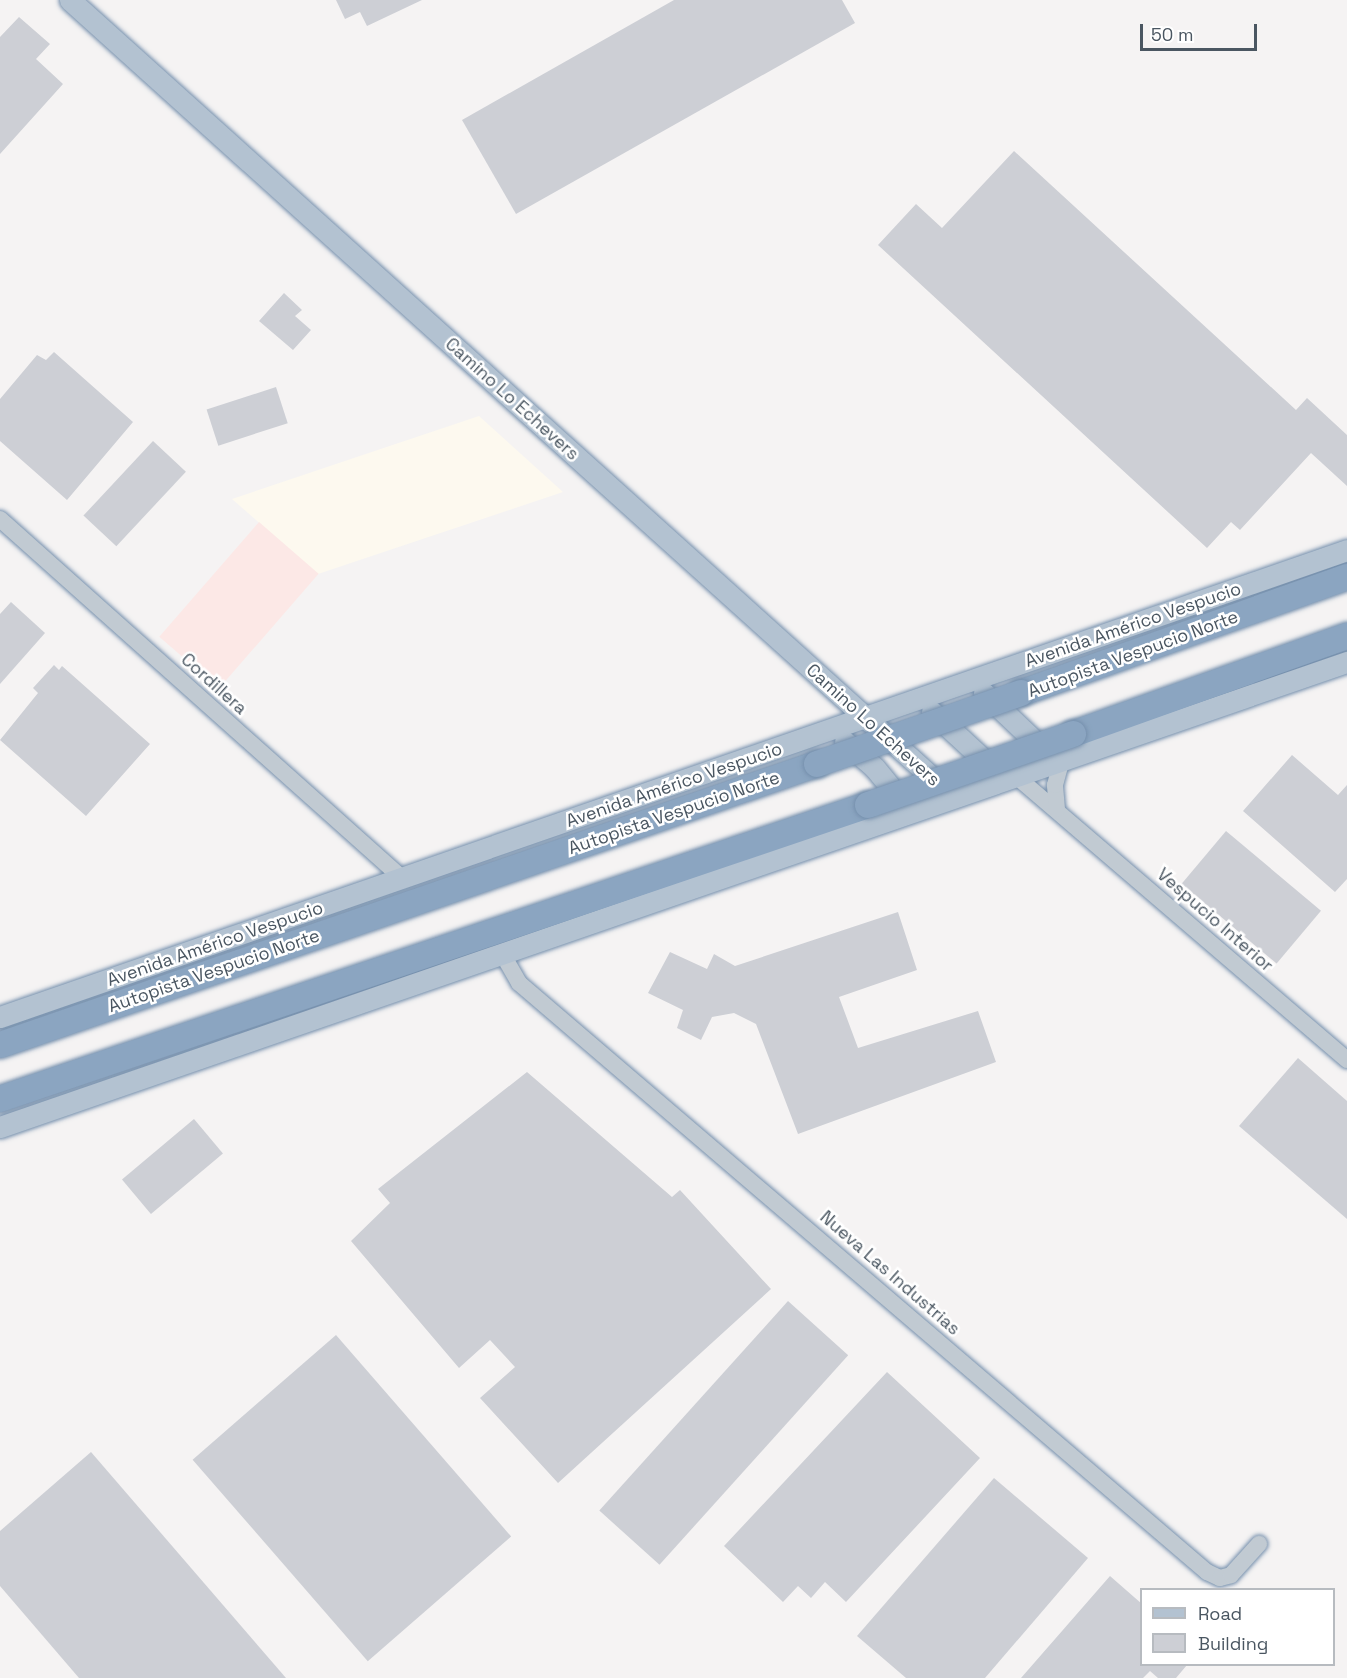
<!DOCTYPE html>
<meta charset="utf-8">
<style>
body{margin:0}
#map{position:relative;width:1347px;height:1678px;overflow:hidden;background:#f5f3f3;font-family:"Space Grotesk",sans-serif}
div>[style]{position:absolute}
.commercial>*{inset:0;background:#fdf9ef}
.medical>*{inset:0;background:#fce8e6;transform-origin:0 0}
.building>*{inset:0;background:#cdcfd5;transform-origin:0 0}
.roads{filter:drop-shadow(0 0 2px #7690ad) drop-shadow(0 0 2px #7690ad)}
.minor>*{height:16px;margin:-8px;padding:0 8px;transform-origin:8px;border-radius:8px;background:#c1cad2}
.major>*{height:21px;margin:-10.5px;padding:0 10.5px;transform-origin:10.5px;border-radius:10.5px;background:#b3c2d1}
.highway>*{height:26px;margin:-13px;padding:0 13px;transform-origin:13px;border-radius:13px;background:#8ba5c1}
.bridges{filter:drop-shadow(0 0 2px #7690ad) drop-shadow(0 0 2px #7690ad)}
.highway-bridge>*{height:26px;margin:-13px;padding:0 13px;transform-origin:13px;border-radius:13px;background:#8ba5c1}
span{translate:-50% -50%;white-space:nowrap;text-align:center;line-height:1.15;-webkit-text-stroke:5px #fff;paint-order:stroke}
.street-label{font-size:18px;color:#4a5661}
.legend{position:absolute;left:1140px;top:1588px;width:195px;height:78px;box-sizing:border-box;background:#fff;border:2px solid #b7bbc0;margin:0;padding:8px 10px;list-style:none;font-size:18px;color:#4a5661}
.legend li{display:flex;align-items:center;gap:12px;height:30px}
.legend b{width:30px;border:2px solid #b7bbc0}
.scale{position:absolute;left:1140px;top:24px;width:117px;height:27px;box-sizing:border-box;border:3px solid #4a5661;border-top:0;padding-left:8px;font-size:18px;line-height:21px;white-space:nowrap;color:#4a5661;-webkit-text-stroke:4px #fff;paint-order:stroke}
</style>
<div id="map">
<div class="commercial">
<i style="clip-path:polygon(479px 416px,563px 492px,318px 574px,232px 499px)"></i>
</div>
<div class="medical">
<i style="left:259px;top:522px;width:79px;height:152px;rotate:41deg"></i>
</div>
<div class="building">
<i style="clip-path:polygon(336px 0,422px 0,367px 26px,360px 12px,345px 19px)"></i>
<i style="clip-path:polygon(674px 0,842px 0,855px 23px,516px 214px,462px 120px)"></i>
<i style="clip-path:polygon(19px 17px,50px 44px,36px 59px,63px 84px,0 154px,0 37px)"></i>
<i style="clip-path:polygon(1014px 151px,1296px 410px,1307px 398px,1347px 435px,1347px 486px,1311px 453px,1240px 530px,1231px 522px,1207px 548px,878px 245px,916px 204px,942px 228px)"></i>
<i style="clip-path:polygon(284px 293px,302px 310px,295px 316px,311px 330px,293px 350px,259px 321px)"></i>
<i style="clip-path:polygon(54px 352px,133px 422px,67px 500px,0 441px,0 399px,37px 355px,46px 360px)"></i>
<i style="left:276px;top:387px;width:38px;height:73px;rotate:72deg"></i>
<i style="left:153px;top:441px;width:45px;height:102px;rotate:43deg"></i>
<i style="clip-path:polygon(11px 602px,45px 633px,0 684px,0 614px)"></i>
<i style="clip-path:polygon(54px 665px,59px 670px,62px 666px,150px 744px,86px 816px,0 740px,38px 693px,33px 688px)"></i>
<i style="clip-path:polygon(1292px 755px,1338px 795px,1347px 785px,1347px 879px,1335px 892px,1243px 811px)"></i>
<i style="left:1226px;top:831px;width:124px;height:69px;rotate:40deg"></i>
<i style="clip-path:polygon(898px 912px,917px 970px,839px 997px,858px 1048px,978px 1011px,996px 1062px,798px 1134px,756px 1024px,734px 1013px,712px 1017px,701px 1040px,677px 1028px,683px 1010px,648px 993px,670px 952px,707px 969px,714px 954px,735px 966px)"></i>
<i style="clip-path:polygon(1298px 1058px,1347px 1101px,1347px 1219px,1239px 1126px)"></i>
<i style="clip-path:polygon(527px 1072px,672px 1197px,680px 1190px,771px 1289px,558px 1483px,480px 1398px,515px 1367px,490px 1340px,459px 1368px,351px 1241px,390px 1203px,378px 1189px)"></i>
<i style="left:194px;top:1119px;width:45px;height:94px;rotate:50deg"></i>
<i style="left:788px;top:1301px;width:81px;height:282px;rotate:42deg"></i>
<i style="left:336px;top:1335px;width:267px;height:190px;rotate:49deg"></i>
<i style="clip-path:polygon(887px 1372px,980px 1458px,846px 1602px,825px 1582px,811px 1598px,798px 1586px,783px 1602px,724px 1546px)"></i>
<i style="clip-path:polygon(91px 1452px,286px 1678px,79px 1678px,0 1586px,0 1531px)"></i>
<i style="clip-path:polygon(994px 1478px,1088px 1558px,985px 1678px,906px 1678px,857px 1636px)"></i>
<i style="clip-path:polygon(1110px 1576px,1142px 1604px,1142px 1665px,1187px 1665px,1176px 1678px,1158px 1678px,1150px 1671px,1143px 1678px,1021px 1678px)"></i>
</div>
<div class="roads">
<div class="minor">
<i style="left:0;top:519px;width:540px;rotate:41.77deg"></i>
<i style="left:1017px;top:777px;width:435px;rotate:40.6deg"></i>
<i style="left:1057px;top:809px;width:24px;rotate:-95deg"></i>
<i style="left:1055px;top:785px;width:23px;rotate:-75deg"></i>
<i style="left:503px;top:955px;width:32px;rotate:60deg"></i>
<i style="left:519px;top:983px;width:906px;rotate:40.57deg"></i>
<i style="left:1207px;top:1572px;width:14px;rotate:25deg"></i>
<i style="left:1220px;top:1578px;width:11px;rotate:-15deg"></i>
<i style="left:1231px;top:1575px;width:42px;rotate:-47.9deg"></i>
</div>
<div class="major">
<i style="left:70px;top:0;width:1181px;rotate:42.05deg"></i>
<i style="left:984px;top:693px;width:88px;rotate:43.6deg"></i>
<i style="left:932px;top:712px;width:88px;rotate:42.7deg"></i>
<i style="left:845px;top:742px;width:38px;rotate:41deg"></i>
<i style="left:874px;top:767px;width:50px;rotate:50.6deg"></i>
<i style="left:0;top:1017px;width:1426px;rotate:-19.12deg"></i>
<i style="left:0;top:1127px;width:1425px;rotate:-19.05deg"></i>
</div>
<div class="highway">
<i style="left:1021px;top:693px;width:346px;rotate:-19.6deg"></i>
<i style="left:1073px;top:734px;width:291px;rotate:-19.7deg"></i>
<i style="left:0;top:1045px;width:864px;rotate:-18.98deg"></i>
<i style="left:0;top:1099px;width:916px;rotate:-18.71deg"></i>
</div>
</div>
<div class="bridges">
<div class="highway-bridge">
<i style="left:817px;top:764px;width:216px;rotate:-19.2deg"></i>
<i style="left:868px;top:805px;width:217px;rotate:-19.1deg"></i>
</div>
</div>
<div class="street-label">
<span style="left:512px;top:399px;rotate:42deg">Camino Lo Echevers</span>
<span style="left:1133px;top:625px;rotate:-19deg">Avenida Américo Vespucio</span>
<span style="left:1133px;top:654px;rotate:-20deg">Autopista Vespucio Norte</span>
<span style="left:214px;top:684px;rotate:42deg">Cordillera</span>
<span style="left:873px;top:725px;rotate:42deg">Camino Lo Echevers</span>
<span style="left:674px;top:785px;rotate:-19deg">Avenida Américo Vespucio</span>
<span style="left:674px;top:813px;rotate:-19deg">Autopista Vespucio Norte</span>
<span style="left:1215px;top:920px;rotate:41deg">Vespucio Interior</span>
<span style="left:215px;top:944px;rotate:-19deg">Avenida Américo Vespucio</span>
<span style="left:214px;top:971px;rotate:-19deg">Autopista Vespucio Norte</span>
<span style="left:890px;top:1273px;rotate:41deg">Nueva Las Industrias</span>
</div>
<ul class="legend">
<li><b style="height:8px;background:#b3c2d1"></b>Road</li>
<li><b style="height:16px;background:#cdcfd5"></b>Building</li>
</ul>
<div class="scale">50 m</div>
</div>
